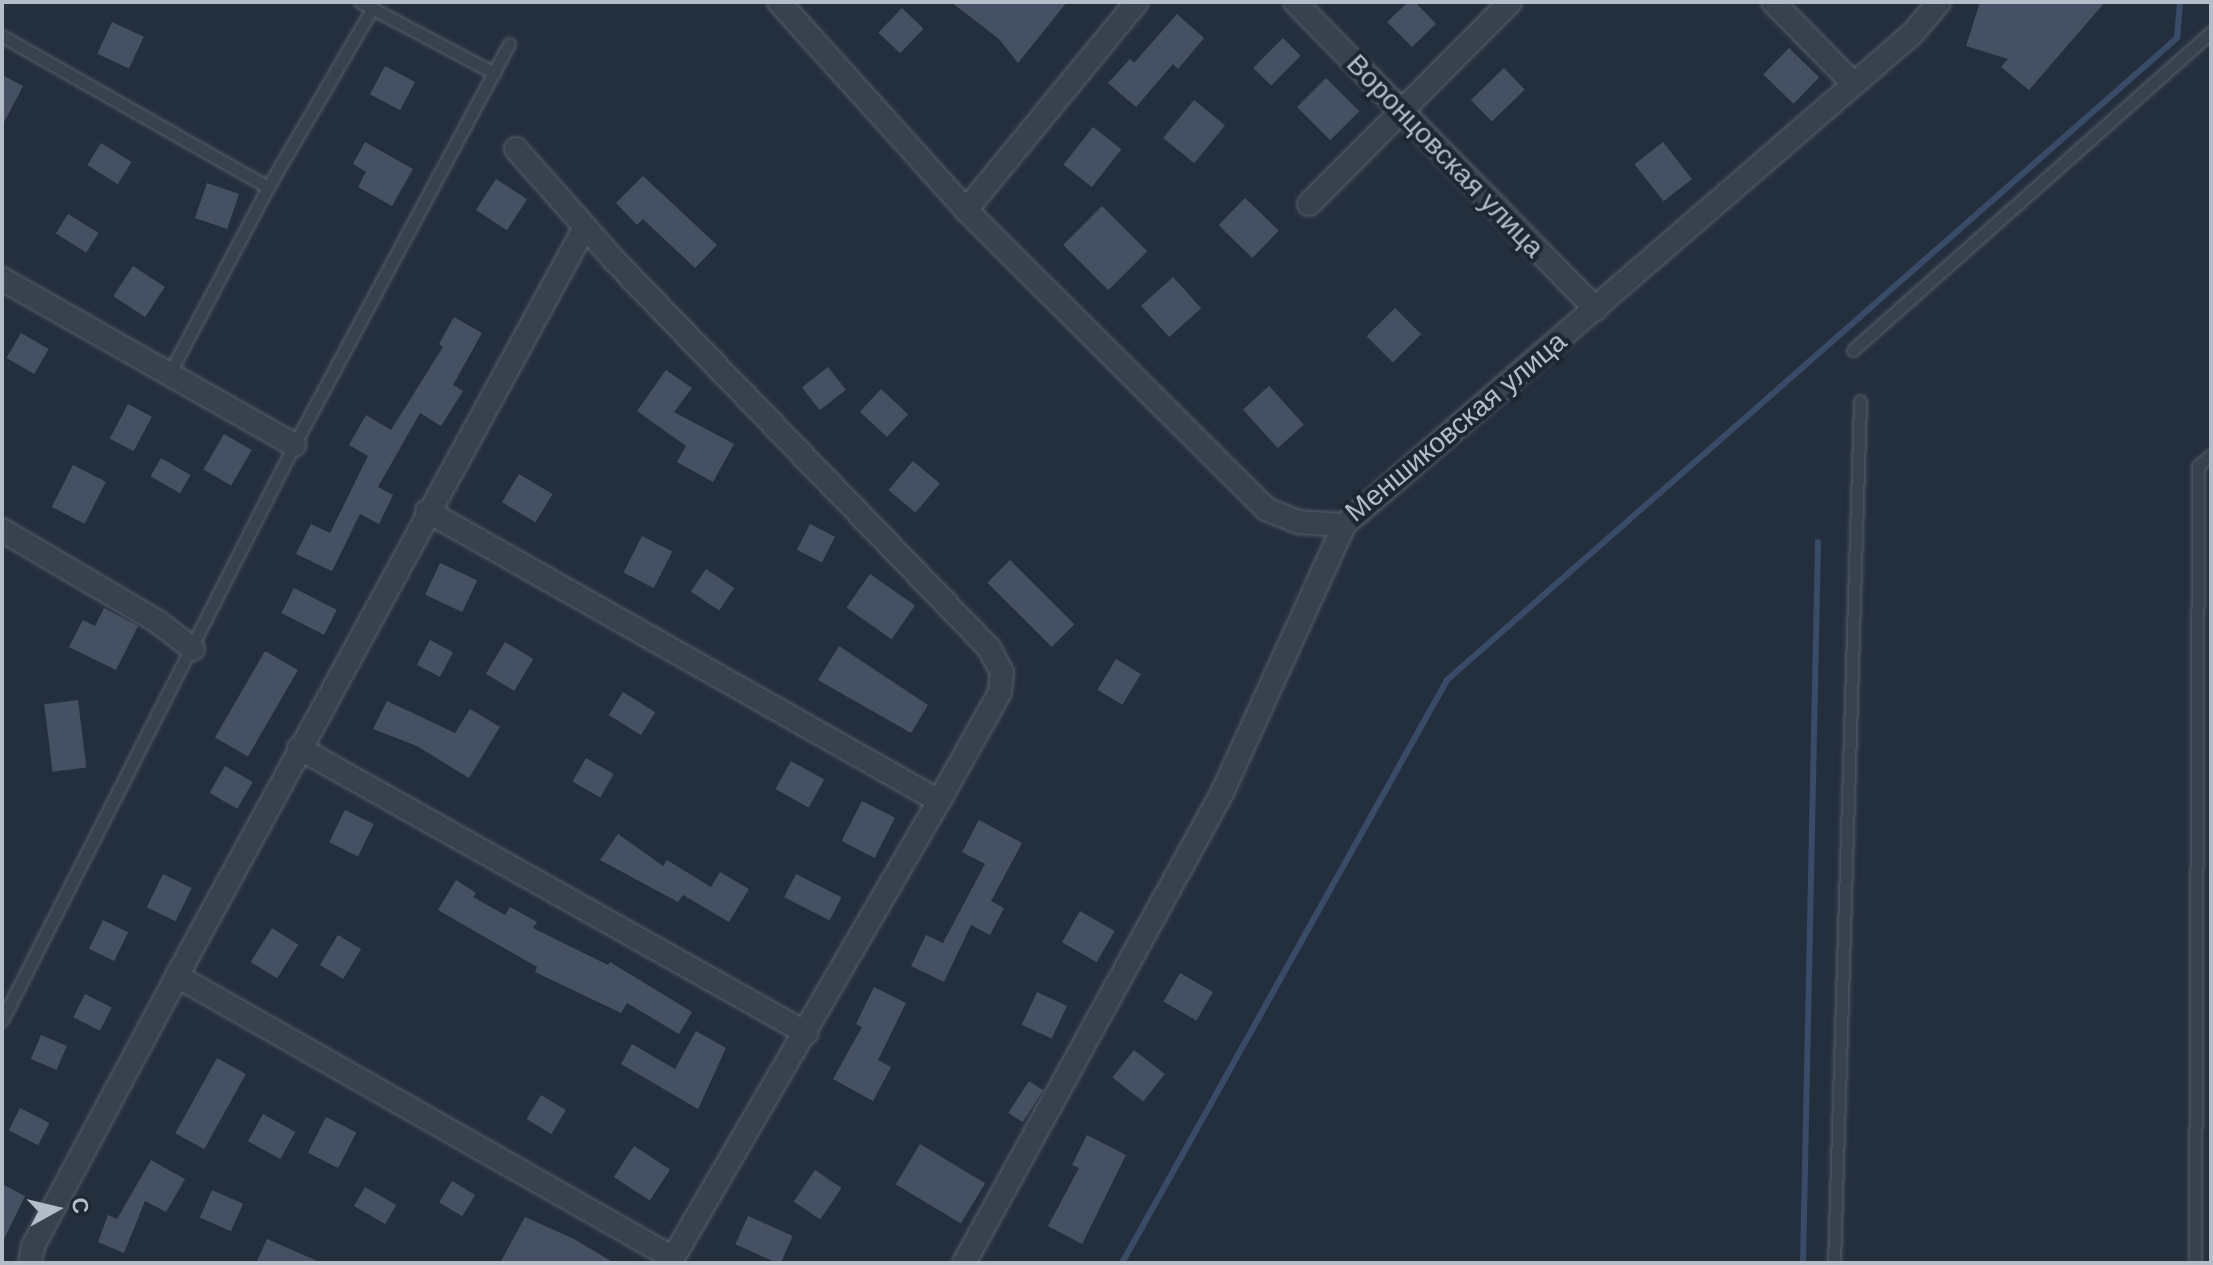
<!DOCTYPE html>
<meta charset="utf-8">
<style>
body{margin:0}
#map{position:relative;width:2213px;height:1265px;overflow:hidden;background:#242f3e;font-family:Helvetica,sans-serif}
div>[style]{position:absolute}
.stream>*{height:6px;margin:-3px;padding:0 3px;transform-origin:3px;border-radius:3px;background:#394c67}
.building>*{inset:0;background:#455162;transform-origin:0 0}
.roads{filter:drop-shadow(0 0 2px #565f6c) drop-shadow(0 0 2px #565f6c)}
.service>*{height:11px;margin:-5.5px;padding:0 5.5px;transform-origin:5.5px;border-radius:5.5px;background:#38414e}
.minor>*{height:22px;margin:-11px;padding:0 11px;transform-origin:11px;border-radius:11px;background:#38414e}
span{translate:-50% -50%;white-space:nowrap;text-align:center;line-height:1.15;-webkit-text-stroke:8px #1d2633;paint-order:stroke}
.street-label{font-size:28px;color:#b4bcc9}
.frame{position:absolute;inset:0;border:4px solid #b4bcc9;pointer-events:none}
.north{position:absolute;left:16px;top:1169px;width:80px;height:80px;-webkit-text-stroke:6px #1d2633;paint-order:stroke;rotate:82deg;font-size:22px;font-weight:700;line-height:32px;text-align:center;color:#b4bcc9}
.north::after{content:'';display:block;margin:auto;width:28px;height:36px;background:#b4bcc9;clip-path:polygon(50% 0,100% 100%,50% 72%,0 100%)}
</style>
<div id="map">
<div class="stream">
<i style="left:1122px;top:1263px;width:667px;rotate:-60.86deg"></i>
<i style="left:1447px;top:680px;width:972px;rotate:-41.33deg"></i>
<i style="left:2177px;top:38px;width:36px;rotate:-85deg"></i>
<i style="left:1803px;top:1263px;width:721px;rotate:-88.81deg"></i>
</div>
<div class="building">
<i style="clip-path:polygon(951px 2px,1067px 2px,1018px 63px,999px 39px)"></i>
<i style="clip-path:polygon(1408px 2px,1415px 2px,1436px 24px,1412px 47px,1387px 22px)"></i>
<i style="clip-path:polygon(1980px 2px,2105px 2px,2029px 90px,2001px 67px,2008px 59px,1966px 46px)"></i>
<i style="left:902px;top:8px;width:30px;height:34px;rotate:44deg"></i>
<i style="clip-path:polygon(1177px 14px,1204px 38px,1178px 69px,1173px 64px,1136px 107px,1108px 83px,1130px 59px,1134px 63px)"></i>
<i style="left:112px;top:22px;width:35px;height:35px;rotate:25deg"></i>
<i style="left:1283px;top:38px;width:25px;height:42px;rotate:45deg"></i>
<i style="left:1789px;top:48px;width:42px;height:37px;rotate:44deg"></i>
<i style="left:385px;top:66px;width:34px;height:32px;rotate:28deg"></i>
<i style="left:1504px;top:68px;width:30px;height:46px;rotate:46deg"></i>
<i style="clip-path:polygon(2px 75px,23px 86px,2px 126px)"></i>
<i style="left:1326px;top:78px;width:47px;height:41px;rotate:45deg"></i>
<i style="left:1194px;top:100px;width:40px;height:49px;rotate:39deg"></i>
<i style="left:1093px;top:127px;width:36px;height:48px;rotate:38deg"></i>
<i style="clip-path:polygon(365px 142px,413px 169px,392px 206px,358px 187px,366px 172px,353px 164px)"></i>
<i style="left:1663px;top:142px;width:47px;height:36px;rotate:52deg"></i>
<i style="left:101px;top:143px;width:36px;height:26px;rotate:32deg"></i>
<i style="clip-path:polygon(643px 176px,717px 245px,695px 268px,643px 219px,637px 225px,616px 203px)"></i>
<i style="left:496px;top:179px;width:37px;height:37px;rotate:33deg"></i>
<i style="left:207px;top:183px;width:34px;height:37px;rotate:19deg"></i>
<i style="left:1245px;top:198px;width:47px;height:38px;rotate:44deg"></i>
<i style="left:1102px;top:206px;width:64px;height:55px;rotate:45deg"></i>
<i style="left:68px;top:214px;width:36px;height:23px;rotate:32deg"></i>
<i style="left:133px;top:266px;width:38px;height:36px;rotate:33deg"></i>
<i style="left:1173px;top:277px;width:42px;height:43px;rotate:48deg"></i>
<i style="left:1395px;top:308px;width:37px;height:40px;rotate:45deg"></i>
<i style="clip-path:polygon(454px 317px,482px 333px,453px 385px,463px 391px,441px 426px,420px 413px,378px 487px,393px 495px,379px 524px,360px 514px,332px 571px,296px 554px,311px 524px,330px 533px,368px 456px,349px 445px,366px 415px,391px 430px,443px 347px,439px 344px)"></i>
<i style="left:21px;top:333px;width:32px;height:29px;rotate:30deg"></i>
<i style="left:828px;top:367px;width:29px;height:33px;rotate:52deg"></i>
<i style="clip-path:polygon(666px 370px,692px 388px,674px 412px,734px 444px,713px 482px,677px 462px,686px 446px,637px 411px)"></i>
<i style="left:1269px;top:386px;width:52px;height:35px;rotate:48deg"></i>
<i style="left:881px;top:389px;width:37px;height:31px;rotate:43deg"></i>
<i style="left:128px;top:404px;width:27px;height:39px;rotate:28deg"></i>
<i style="left:224px;top:434px;width:32px;height:41px;rotate:30deg"></i>
<i style="left:161px;top:458px;width:34px;height:21px;rotate:30deg"></i>
<i style="left:913px;top:461px;width:35px;height:38px;rotate:40deg"></i>
<i style="left:73px;top:465px;width:37px;height:47px;rotate:27deg"></i>
<i style="left:519px;top:474px;width:39px;height:33px;rotate:31deg"></i>
<i style="left:810px;top:524px;width:28px;height:29px;rotate:27deg"></i>
<i style="left:642px;top:536px;width:34px;height:41px;rotate:27deg"></i>
<i style="left:1010px;top:560px;width:91px;height:32px;rotate:45deg"></i>
<i style="left:440px;top:563px;width:41px;height:35px;rotate:25deg"></i>
<i style="left:706px;top:569px;width:34px;height:27px;rotate:34deg"></i>
<i style="left:870px;top:574px;width:55px;height:41px;rotate:35deg"></i>
<i style="left:294px;top:588px;width:48px;height:28px;rotate:27deg"></i>
<i style="clip-path:polygon(104px 608px,138px 626px,116px 670px,69px 647px,83px 620px,95px 626px)"></i>
<i style="left:430px;top:640px;width:26px;height:28px;rotate:28deg"></i>
<i style="left:505px;top:642px;width:33px;height:37px;rotate:31deg"></i>
<i style="clip-path:polygon(839px 646px,928px 705px,911px 733px,818px 680px)"></i>
<i style="left:265px;top:651px;width:38px;height:100px;rotate:30deg"></i>
<i style="left:1116px;top:659px;width:29px;height:36px;rotate:31deg"></i>
<i style="left:623px;top:692px;width:38px;height:27px;rotate:32deg"></i>
<i style="left:78px;top:700px;width:68px;height:34px;rotate:83deg"></i>
<i style="clip-path:polygon(387px 701px,455px 733px,470px 709px,500px 727px,469px 778px,417px 746px,373px 729px)"></i>
<i style="left:586px;top:758px;width:32px;height:27px;rotate:30deg"></i>
<i style="left:791px;top:761px;width:38px;height:32px;rotate:29deg"></i>
<i style="left:225px;top:766px;width:32px;height:31px;rotate:30deg"></i>
<i style="left:862px;top:801px;width:37px;height:45px;rotate:27deg"></i>
<i style="left:345px;top:810px;width:32px;height:36px;rotate:26deg"></i>
<i style="clip-path:polygon(979px 820px,1022px 843px,991px 901px,1004px 908px,990px 935px,971px 925px,944px 982px,911px 966px,926px 935px,943px 943px,985px 864px,962px 852px)"></i>
<i style="clip-path:polygon(618px 834px,663px 866px,667px 860px,711px 887px,720px 872px,749px 889px,729px 922px,683px 895px,678px 902px,600px 860px)"></i>
<i style="left:163px;top:874px;width:32px;height:37px;rotate:26deg"></i>
<i style="left:796px;top:874px;width:51px;height:26px;rotate:27deg"></i>
<i style="clip-path:polygon(456px 880px,476px 893px,473px 897px,505px 915px,510px 907px,537px 922px,533px 928px,608px 965px,610px 962px,692px 1012px,679px 1034px,627px 1003px,621px 1013px,535px 972px,537px 967px,438px 910px)"></i>
<i style="left:1080px;top:911px;width:40px;height:36px;rotate:30deg"></i>
<i style="left:103px;top:920px;width:28px;height:32px;rotate:26deg"></i>
<i style="left:272px;top:928px;width:31px;height:40px;rotate:32deg"></i>
<i style="left:338px;top:935px;width:27px;height:35px;rotate:31deg"></i>
<i style="left:1180px;top:973px;width:38px;height:33px;rotate:30deg"></i>
<i style="clip-path:polygon(874px 987px,906px 1003px,878px 1060px,891px 1067px,873px 1101px,833px 1079px,862px 1027px,856px 1024px)"></i>
<i style="left:1037px;top:992px;width:33px;height:36px;rotate:25deg"></i>
<i style="left:85px;top:994px;width:30px;height:26px;rotate:27deg"></i>
<i style="clip-path:polygon(696px 1031px,726px 1048px,698px 1109px,621px 1064px,632px 1044px,675px 1069px)"></i>
<i style="left:41px;top:1035px;width:28px;height:26px;rotate:23deg"></i>
<i style="left:1134px;top:1050px;width:39px;height:35px;rotate:38deg"></i>
<i style="left:217px;top:1058px;width:33px;height:86px;rotate:29deg"></i>
<i style="left:1029px;top:1081px;width:17px;height:38px;rotate:33deg"></i>
<i style="left:541px;top:1095px;width:29px;height:28px;rotate:31deg"></i>
<i style="left:20px;top:1108px;width:33px;height:25px;rotate:27deg"></i>
<i style="left:263px;top:1114px;width:37px;height:31px;rotate:29deg"></i>
<i style="left:326px;top:1117px;width:34px;height:40px;rotate:27deg"></i>
<i style="clip-path:polygon(1087px 1135px,1126px 1155px,1082px 1244px,1048px 1226px,1079px 1168px,1072px 1165px)"></i>
<i style="left:920px;top:1144px;width:76px;height:47px;rotate:31deg"></i>
<i style="left:634px;top:1146px;width:43px;height:37px;rotate:33deg"></i>
<i style="clip-path:polygon(151px 1160px,185px 1179px,166px 1212px,145px 1201px,124px 1253px,98px 1242px,108px 1215px,117px 1219px)"></i>
<i style="left:815px;top:1170px;width:32px;height:38px;rotate:34deg"></i>
<i style="left:452px;top:1181px;width:27px;height:25px;rotate:31deg"></i>
<i style="clip-path:polygon(2px 1184px,25px 1196px,2px 1243px)"></i>
<i style="left:365px;top:1187px;width:36px;height:22px;rotate:30deg"></i>
<i style="left:212px;top:1190px;width:34px;height:30px;rotate:24deg"></i>
<i style="left:748px;top:1216px;width:49px;height:31px;rotate:24deg"></i>
<i style="clip-path:polygon(525px 1217px,574px 1239px,614px 1263px,500px 1263px)"></i>
<i style="clip-path:polygon(267px 1239px,322px 1263px,256px 1263px)"></i>
</div>
<div class="roads">
<div class="service">
<i style="left:360px;top:2px;width:152px;rotate:27.9deg"></i>
<i style="left:2px;top:36px;width:306px;rotate:29.6deg"></i>
<i style="left:1853px;top:350px;width:479px;rotate:-41.6deg"></i>
<i style="left:168px;top:376px;width:214px;rotate:-62.1deg"></i>
<i style="left:268px;top:187px;width:206px;rotate:-59.7deg"></i>
<i style="left:372px;top:9px;width:7px;rotate:-106deg"></i>
<i style="left:2px;top:1020px;width:645px;rotate:-63.08deg"></i>
<i style="left:294px;top:445px;width:455px;rotate:-61.8deg"></i>
<i style="left:1834px;top:1263px;width:862px;rotate:-88.27deg"></i>
<i style="left:2195px;top:1263px;width:797px;rotate:-89.78deg"></i>
<i style="left:2198px;top:466px;width:17px;rotate:-40deg"></i>
</div>
<div class="minor">
<i style="left:779px;top:2px;width:280px;rotate:48deg"></i>
<i style="left:966px;top:210px;width:424px;rotate:44.9deg"></i>
<i style="left:1266px;top:509px;width:35px;rotate:22deg"></i>
<i style="left:1298px;top:522px;width:46px;rotate:3.7deg"></i>
<i style="left:1344px;top:525px;width:752px;rotate:-40.85deg"></i>
<i style="left:1913px;top:33px;width:40px;rotate:-50deg"></i>
<i style="left:1295px;top:2px;width:430px;rotate:45.6deg"></i>
<i style="left:1773px;top:2px;width:114px;rotate:45.4deg"></i>
<i style="left:516px;top:149px;width:151px;rotate:48.5deg"></i>
<i style="left:616px;top:262px;width:537px;rotate:45.98deg"></i>
<i style="left:989px;top:648px;width:27px;rotate:62deg"></i>
<i style="left:1002px;top:672px;width:20px;rotate:96deg"></i>
<i style="left:1000px;top:692px;width:125px;rotate:119.2deg"></i>
<i style="left:939px;top:801px;width:535px;rotate:120.21deg"></i>
<i style="left:1309px;top:204px;width:285px;rotate:-45.1deg"></i>
<i style="left:966px;top:210px;width:269px;rotate:-50.6deg"></i>
<i style="left:2px;top:279px;width:336px;rotate:29.6deg"></i>
<i style="left:427px;top:511px;width:588px;rotate:29.53deg"></i>
<i style="left:2px;top:530px;width:181px;rotate:30.5deg"></i>
<i style="left:158px;top:622px;width:44px;rotate:37.6deg"></i>
<i style="left:299px;top:748px;width:582px;rotate:29.34deg"></i>
<i style="left:177px;top:976px;width:853px;rotate:-61.42deg"></i>
<i style="left:30px;top:1263px;width:17px;rotate:-80deg"></i>
<i style="left:33px;top:1246px;width:306px;rotate:-61.9deg"></i>
<i style="left:177px;top:976px;width:571px;rotate:29.62deg"></i>
<i style="left:964px;top:1263px;width:536px;rotate:-61.24deg"></i>
<i style="left:1222px;top:793px;width:294px;rotate:-65.5deg"></i>
</div>
</div>
<div class="street-label">
<span style="left:1445px;top:156px;rotate:46deg">Воронцовская улица</span>
<span style="left:1456px;top:427px;rotate:-40deg">Меншиковская улица</span>
</div>
<div class="frame"></div>
<div class="north">С</div>
</div>
